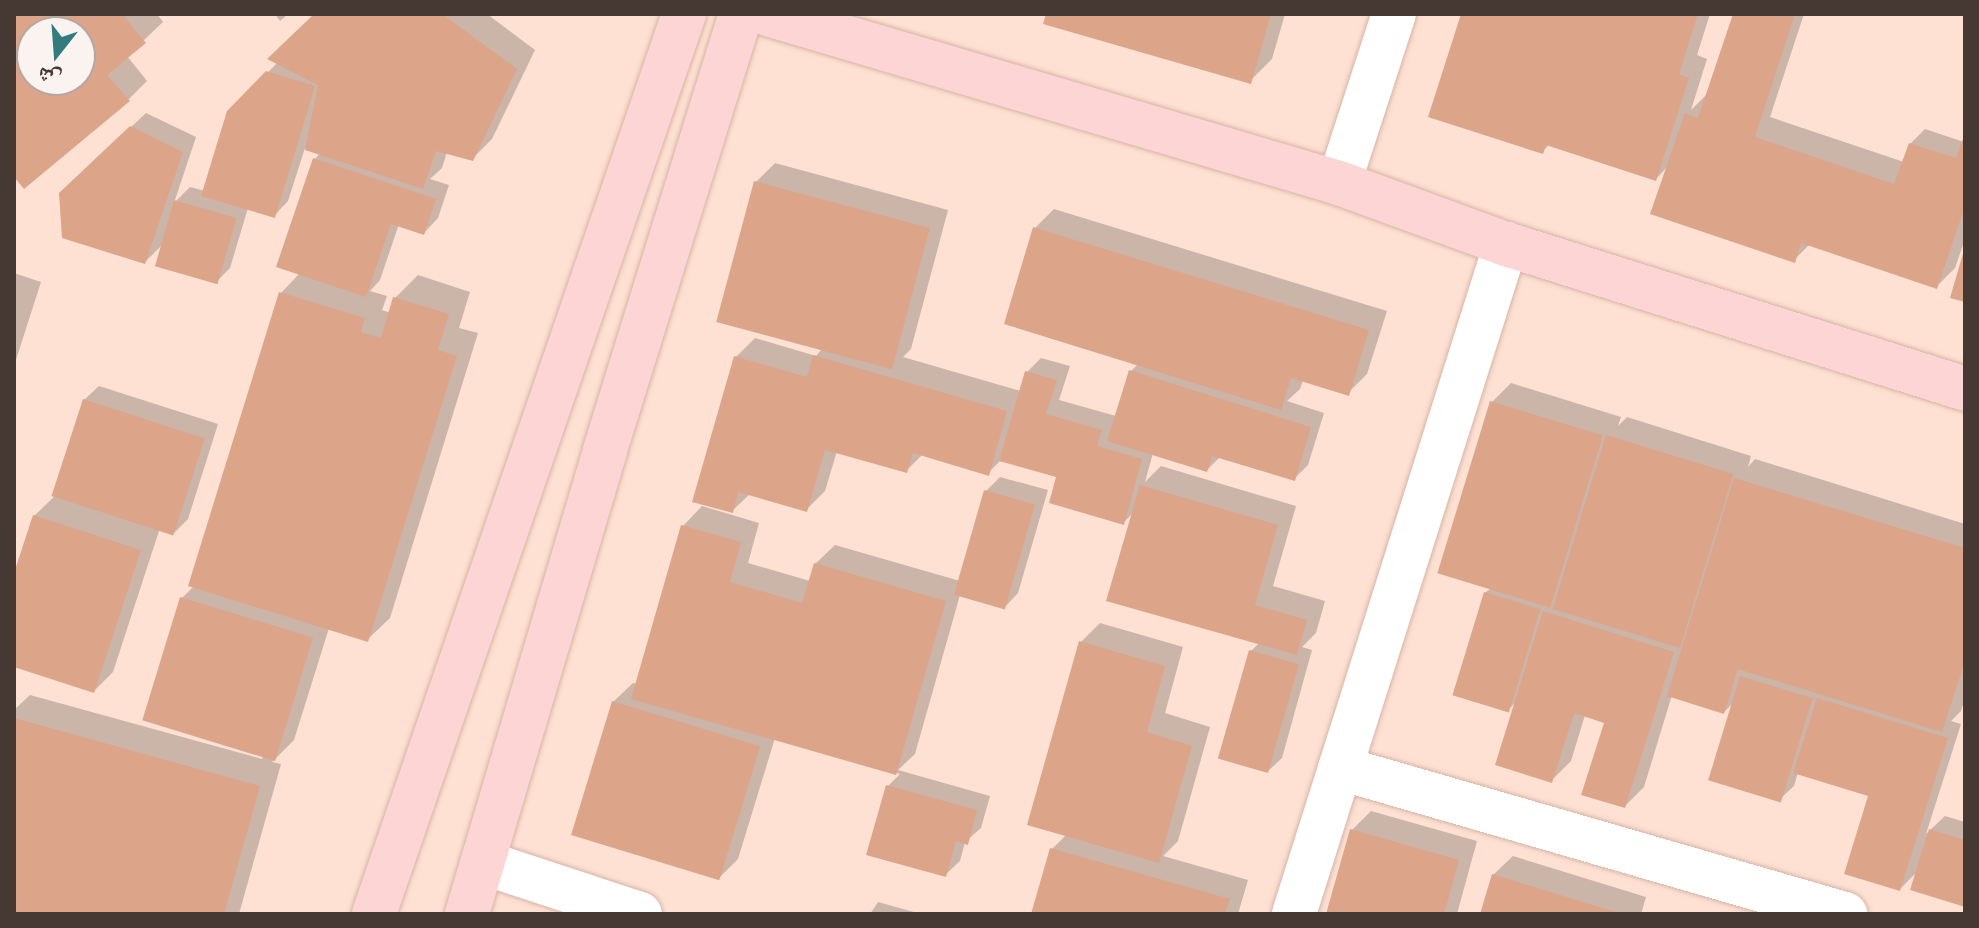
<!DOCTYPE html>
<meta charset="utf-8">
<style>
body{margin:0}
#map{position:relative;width:1979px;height:928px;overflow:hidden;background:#fee1d3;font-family:"Nunito Sans","Noto Naskh Arabic",sans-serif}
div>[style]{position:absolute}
.shadow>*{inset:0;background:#0003}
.building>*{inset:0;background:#dca58a;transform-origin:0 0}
.roads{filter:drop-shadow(0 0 2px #d7b4a4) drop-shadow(0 0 2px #d7b4a4)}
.street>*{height:44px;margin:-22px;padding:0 22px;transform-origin:22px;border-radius:22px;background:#fff}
.primary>*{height:44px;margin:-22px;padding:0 22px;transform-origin:22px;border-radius:22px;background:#fcd5d4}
span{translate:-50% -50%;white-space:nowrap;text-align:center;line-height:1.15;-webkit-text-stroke:8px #fbf3f0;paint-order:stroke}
.frame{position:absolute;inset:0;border:16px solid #463832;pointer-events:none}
.north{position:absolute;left:16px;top:16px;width:80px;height:80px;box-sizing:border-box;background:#fbf3f0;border:2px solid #b3a8a4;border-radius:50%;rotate:197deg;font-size:22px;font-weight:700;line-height:32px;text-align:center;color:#463832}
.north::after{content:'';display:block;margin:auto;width:28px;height:36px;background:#337c7d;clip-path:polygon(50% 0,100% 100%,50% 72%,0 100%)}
</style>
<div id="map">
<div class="shadow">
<i style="clip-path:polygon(evenodd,14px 14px,157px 14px,163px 22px,127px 56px,147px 81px,128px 100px,14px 174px,14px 14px,32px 32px,80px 32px,80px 80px,32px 80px,32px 32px)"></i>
<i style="clip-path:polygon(275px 14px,288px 14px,280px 21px)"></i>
<i style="clip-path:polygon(316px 14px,487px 14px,535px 50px,492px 139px,472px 159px,447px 152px,442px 168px,430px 179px,449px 185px,438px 218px,424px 233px,399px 224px,380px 280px,370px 291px,387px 296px,382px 310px,391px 313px,395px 298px,418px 275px,470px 292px,459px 328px,478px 333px,390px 618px,367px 640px,329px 628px,294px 740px,272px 762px,281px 764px,239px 914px,14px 914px,14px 710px,30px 695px,262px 759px,263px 756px,144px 718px,182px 598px,194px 586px,191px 585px,281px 293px,300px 273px,315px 159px,320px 153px,305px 148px,288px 201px,274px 216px,248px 208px,230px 268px,216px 282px,163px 244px,145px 262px,76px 179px,146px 113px,196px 137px,174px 203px,190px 187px,205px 191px,229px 112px,278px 62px)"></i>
<i style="clip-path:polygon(1048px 14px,1285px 14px,1272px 59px,1250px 81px)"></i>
<i style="clip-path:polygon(1463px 14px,1710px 14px,1697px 55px,1707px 59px,1691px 110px,1706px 95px,1735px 14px,1804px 14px,1770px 117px,1904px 162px,1910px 144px,1925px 129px,1964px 142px,1965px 138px,1965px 239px,1955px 268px,1936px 287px,1810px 244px,1794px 260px,1669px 165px,1656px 179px,1550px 144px,1542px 152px)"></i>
<i style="clip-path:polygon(775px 163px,948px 210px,911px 349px,903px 357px,1021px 391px,1027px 372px,1041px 358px,1070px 366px,1059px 400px,1116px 416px,1131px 371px,1138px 364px,1035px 228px,1054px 209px,1387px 311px,1367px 374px,1348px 393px,1303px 380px,1300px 389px,1287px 401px,1324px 413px,1308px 465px,1294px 479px,1221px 456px,1207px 470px,1153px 453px,1145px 482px,1161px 466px,1296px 506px,1273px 586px,1325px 601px,1316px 633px,1302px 647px,1312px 650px,1282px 758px,1267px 772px,1251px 651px,1260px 642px,1134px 512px,1123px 523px,1058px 476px,1002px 459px,988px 473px,923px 454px,906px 471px,837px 451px,825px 491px,806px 510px,750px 494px,732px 511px,736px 357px,755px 338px,816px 356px,822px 349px,756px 182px)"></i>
<i style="clip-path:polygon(14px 273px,41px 282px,14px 366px)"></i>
<i style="clip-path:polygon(1511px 383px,1621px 417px,1618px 426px,1627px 417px,1751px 456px,1748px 467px,1755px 459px,1965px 524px,1965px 698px,1961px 711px,1951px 721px,1961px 724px,1926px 834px,1945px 816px,1965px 822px,1965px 905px,1918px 871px,1900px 889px,1870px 795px,1798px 772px,1794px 786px,1779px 800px,1735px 701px,1724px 712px,1672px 695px,1644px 787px,1625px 806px,1606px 722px,1585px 715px,1571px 761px,1552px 780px,1517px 701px,1507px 711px,1485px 593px,1491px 588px,1492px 402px)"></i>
<i style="clip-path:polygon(99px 386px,218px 424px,188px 519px,174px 533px,160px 528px,113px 672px,94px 691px,14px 665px,14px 579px,34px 516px,56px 495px,84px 400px)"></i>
<i style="clip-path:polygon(1000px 477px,1048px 490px,1018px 593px,1004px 608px,960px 595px,915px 754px,898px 770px,990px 796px,981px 828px,965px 842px,960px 861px,945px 875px,888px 786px,900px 774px,775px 738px,738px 859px,719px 878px,613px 702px,633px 683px,637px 684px,683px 526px,702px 506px,759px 523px,748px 563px,810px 581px,815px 564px,835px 545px,960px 581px,986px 491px)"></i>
<i style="clip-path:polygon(1100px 623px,1183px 647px,1165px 713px,1210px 727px,1178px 841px,1163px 856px,1248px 880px,1238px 914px,1034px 914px,1052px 849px,1067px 834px,1081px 642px)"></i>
<i style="clip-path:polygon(1371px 811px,1477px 841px,1457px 914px,1328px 914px,1352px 830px)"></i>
<i style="clip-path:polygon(1513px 856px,1646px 897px,1641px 914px,1482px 914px,1493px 875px)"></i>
<i style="clip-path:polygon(878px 902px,921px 914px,870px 914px)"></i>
</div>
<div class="building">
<i style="clip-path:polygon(evenodd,14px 14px,122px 14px,146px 43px,107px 75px,130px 101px,24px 189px,14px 177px,14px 14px,32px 32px,80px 32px,80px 80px,32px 80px,32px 32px)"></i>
<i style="clip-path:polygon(314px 14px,442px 14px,517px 69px,473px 161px,436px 151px,423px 189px,305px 150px,318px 85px,267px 59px)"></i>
<i style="clip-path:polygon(1046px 14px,1271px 14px,1251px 84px,1043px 24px)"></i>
<i style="clip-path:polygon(1461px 14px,1698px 14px,1679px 74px,1689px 78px,1656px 181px,1546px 145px,1543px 154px,1428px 117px)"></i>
<i style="clip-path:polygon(1733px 14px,1784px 14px,1794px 17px,1755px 137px,1894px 184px,1909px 143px,1956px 158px,1965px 133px,1965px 206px,1937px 289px,1801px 243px,1795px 263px,1650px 214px,1685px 113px,1698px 118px)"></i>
<i style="clip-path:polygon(266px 71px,315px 86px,275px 218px,201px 196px,227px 111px)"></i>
<i style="clip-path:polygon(130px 126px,183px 152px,145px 264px,62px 238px,59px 193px)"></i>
<i style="clip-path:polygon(313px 158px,436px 199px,424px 235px,391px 224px,366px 297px,276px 267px)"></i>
<i style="left:754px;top:181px;width:182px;height:146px;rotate:15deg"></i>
<i style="left:174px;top:200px;width:65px;height:69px;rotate:16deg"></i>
<i style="clip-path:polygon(1033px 227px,1369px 330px,1349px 396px,1291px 378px,1281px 410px,1004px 324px)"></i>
<i style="clip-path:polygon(1964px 250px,1965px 250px,1965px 302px,1950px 298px)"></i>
<i style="clip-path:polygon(279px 292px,365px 318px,361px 332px,381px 338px,393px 297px,449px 314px,438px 350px,457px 356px,368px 642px,188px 586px)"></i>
<i style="clip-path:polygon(813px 355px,1007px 411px,989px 476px,913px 453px,907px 473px,825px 450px,807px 512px,738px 492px,733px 513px,692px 502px,734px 356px,807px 377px)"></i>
<i style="clip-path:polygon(1129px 370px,1311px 427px,1295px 481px,1212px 456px,1207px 472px,1107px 441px)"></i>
<i style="clip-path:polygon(1025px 371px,1057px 380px,1046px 414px,1102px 430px,1097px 446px,1142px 459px,1124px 525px,1049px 503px,1056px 477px,999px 461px)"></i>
<i style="left:83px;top:399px;width:128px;height:102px;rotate:18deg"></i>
<i style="left:1490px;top:401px;width:118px;height:180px;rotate:17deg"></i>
<i style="left:1606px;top:435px;width:133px;height:182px;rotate:17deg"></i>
<i style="clip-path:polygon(1734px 478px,1965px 548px,1965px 661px,1942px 732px,1738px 669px,1724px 714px,1667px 696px)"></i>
<i style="clip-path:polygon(1140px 485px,1278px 525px,1255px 605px,1307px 620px,1297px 655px,1106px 601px)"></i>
<i style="left:984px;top:490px;width:53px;height:109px;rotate:16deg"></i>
<i style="clip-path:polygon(33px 515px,141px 550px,94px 693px,14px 667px,14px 573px)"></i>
<i style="clip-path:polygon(681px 525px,741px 542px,730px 582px,802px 603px,814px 563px,946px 601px,896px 775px,631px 699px)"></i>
<i style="left:1484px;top:592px;width:59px;height:108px;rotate:17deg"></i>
<i style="left:180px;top:597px;width:139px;height:129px;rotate:17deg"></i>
<i style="clip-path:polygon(1543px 611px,1674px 652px,1625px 808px,1581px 795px,1604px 723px,1574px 713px,1552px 783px,1495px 765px)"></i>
<i style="clip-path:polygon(1079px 641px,1165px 666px,1147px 732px,1192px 746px,1159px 863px,1027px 825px)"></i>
<i style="left:1249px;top:650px;width:52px;height:113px;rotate:16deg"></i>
<i style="left:1740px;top:676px;width:76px;height:109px;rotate:17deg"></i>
<i style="clip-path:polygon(1817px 698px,1948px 738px,1900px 891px,1844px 874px,1868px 796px,1793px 773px)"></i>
<i style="left:612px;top:701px;width:155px;height:140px;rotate:17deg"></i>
<i style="clip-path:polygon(14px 718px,260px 786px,224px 914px,14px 914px)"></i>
<i style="clip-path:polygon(886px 785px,977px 810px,968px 845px,956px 841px,946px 877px,866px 855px)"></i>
<i style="clip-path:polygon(1350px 829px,1459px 860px,1444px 914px,1326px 914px)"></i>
<i style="clip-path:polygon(1929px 829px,1965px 840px,1965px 907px,1910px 890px)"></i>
<i style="clip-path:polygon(1050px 848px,1230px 899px,1225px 914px,1031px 914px)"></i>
<i style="clip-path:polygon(1492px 874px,1619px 913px,1619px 914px,1480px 914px)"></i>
</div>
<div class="roads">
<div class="street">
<i style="left:1339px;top:183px;width:178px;rotate:-72deg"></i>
<i style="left:1340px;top:768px;width:526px;rotate:16.13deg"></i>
<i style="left:485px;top:863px;width:163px;rotate:18.2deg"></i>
<i style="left:1294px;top:914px;width:703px;rotate:-72.44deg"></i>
</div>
<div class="primary">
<i style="left:767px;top:14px;width:596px;rotate:16.46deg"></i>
<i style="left:1339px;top:183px;width:178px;rotate:20.1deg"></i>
<i style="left:1506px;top:244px;width:481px;rotate:17.5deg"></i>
<i style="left:374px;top:914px;width:952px;rotate:-70.99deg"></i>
<i style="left:467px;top:914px;width:484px;rotate:-73.4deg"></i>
<i style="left:605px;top:450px;width:457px;rotate:-72.7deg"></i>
</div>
</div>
<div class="frame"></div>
<div class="north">ش</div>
</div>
